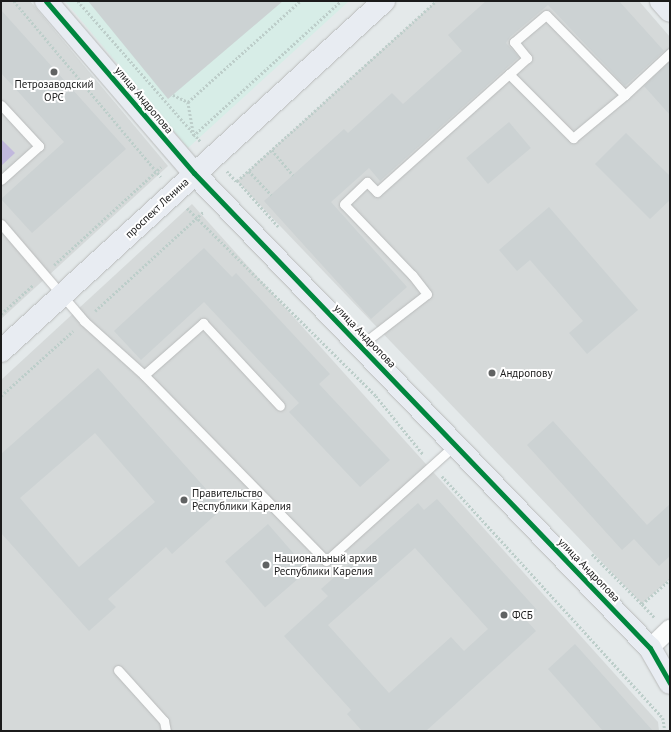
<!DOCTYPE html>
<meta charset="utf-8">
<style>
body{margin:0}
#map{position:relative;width:671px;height:732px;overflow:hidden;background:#e4e9ea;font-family:"PT Sans",sans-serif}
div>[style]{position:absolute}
.residential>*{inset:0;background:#d5d9d9}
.commercial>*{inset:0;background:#d7ede7}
.forest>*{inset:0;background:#c1b8dd}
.building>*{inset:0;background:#ccd2d3;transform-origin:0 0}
.path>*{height:2.5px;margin-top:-1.25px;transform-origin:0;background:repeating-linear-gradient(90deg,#bdceca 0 2px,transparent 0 4px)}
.roads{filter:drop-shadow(0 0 1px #b9bbbb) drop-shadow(0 0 1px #b9bbbb)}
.lane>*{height:9px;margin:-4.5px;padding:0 4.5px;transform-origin:4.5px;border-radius:4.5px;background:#fbfcfc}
.street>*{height:18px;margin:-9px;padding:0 9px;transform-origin:9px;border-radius:9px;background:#fbfcfc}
.secondary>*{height:22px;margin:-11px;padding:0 11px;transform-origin:11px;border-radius:11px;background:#e8ecf2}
.cycleway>*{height:5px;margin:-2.5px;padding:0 2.5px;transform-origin:2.5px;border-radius:2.5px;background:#00873e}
.dots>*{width:11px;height:11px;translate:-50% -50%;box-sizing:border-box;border:2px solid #fff;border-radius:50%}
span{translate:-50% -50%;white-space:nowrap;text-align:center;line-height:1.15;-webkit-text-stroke:4px #fff;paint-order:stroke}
.poi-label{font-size:11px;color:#1b1b1b}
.left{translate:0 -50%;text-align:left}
.street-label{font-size:11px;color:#1b1b1b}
.frame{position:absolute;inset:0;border:2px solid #1b1b1b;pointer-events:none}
</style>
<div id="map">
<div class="residential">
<i style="clip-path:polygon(1px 1px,30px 1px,168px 166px,1px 319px)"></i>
<i style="clip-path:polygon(436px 1px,639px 1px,670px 37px,670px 579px,642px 604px,237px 181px)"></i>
<i style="clip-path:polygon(192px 204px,658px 722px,659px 731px,1px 731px,1px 380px)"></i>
</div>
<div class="commercial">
<i style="clip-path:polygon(65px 1px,349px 1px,188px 148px)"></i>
</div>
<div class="forest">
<i style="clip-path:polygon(1px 139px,15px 153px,1px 166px)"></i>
</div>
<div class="building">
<i style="clip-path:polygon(88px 1px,283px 1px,168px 99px)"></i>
<i style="clip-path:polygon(486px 1px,619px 1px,664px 51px,625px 86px,548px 5px,510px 37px,506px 43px,519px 57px,380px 181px,369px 168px,331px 202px,407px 287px,371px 319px,264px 201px,344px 129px,348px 133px,392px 93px,403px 104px,462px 51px,448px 35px)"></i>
<i style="clip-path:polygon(1px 10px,126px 149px,32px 233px,1px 199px,64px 142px,1px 73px)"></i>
<i style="clip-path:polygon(670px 61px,670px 115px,644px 86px)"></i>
<i style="left:509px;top:122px;width:34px;height:56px;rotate:50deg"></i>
<i style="clip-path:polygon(626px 133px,670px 176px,670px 200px,650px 219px,595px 164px)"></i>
<i style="clip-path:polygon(549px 207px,638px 310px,587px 354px,569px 333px,583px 321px,530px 260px,517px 271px,499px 250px)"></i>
<i style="clip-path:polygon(204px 248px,232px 277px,236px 273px,330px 374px,319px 384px,390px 460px,360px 487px,289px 412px,299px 403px,204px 302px,141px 360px,114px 331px)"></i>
<i style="clip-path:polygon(evenodd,98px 368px,223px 508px,172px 554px,166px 547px,108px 599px,116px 607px,89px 631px,1px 533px,1px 454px,98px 368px,95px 433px,155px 502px,79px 567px,20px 498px,95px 433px)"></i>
<i style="clip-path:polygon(553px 421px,647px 525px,670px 504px,670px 556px,659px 566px,634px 539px,622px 550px,527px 445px)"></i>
<i style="clip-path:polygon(evenodd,437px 499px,537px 610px,526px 620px,536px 631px,426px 731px,362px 731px,347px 714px,351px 710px,284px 636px,328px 596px,321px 589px,418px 503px,424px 510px,437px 499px,415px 548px,488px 629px,464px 651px,451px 637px,389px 693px,328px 625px,415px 548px)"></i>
<i style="left:268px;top:524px;width:61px;height:57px;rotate:49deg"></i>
<i style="clip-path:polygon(575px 644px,653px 731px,603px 731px,548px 669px)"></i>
</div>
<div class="path">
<i style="left:14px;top:1px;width:229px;rotate:50.1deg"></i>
<i style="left:78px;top:1px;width:186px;rotate:48.9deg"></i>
<i style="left:173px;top:95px;width:17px;rotate:25deg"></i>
<i style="left:188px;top:102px;width:34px;rotate:80deg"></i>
<i style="left:188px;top:102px;width:151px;rotate:-42deg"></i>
<i style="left:193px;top:136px;width:200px;rotate:-42.4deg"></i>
<i style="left:272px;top:150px;width:33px;rotate:50deg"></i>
<i style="left:227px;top:171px;width:15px;rotate:48deg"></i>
<i style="left:249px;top:171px;width:33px;rotate:47deg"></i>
<i style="left:187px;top:208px;width:267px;rotate:44.8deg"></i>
<i style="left:376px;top:396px;width:75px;rotate:51deg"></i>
<i style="left:278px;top:227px;width:62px;rotate:-131.7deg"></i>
<i style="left:237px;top:181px;width:268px;rotate:-42.1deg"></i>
<i style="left:54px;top:265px;width:145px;rotate:-42.5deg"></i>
<i style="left:95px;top:311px;width:147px;rotate:-42.5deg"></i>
<i style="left:1px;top:314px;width:43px;rotate:-42.2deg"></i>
<i style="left:1px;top:396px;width:97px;rotate:-42.1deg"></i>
<i style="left:442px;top:476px;width:328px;rotate:47.6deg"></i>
<i style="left:663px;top:718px;width:13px;rotate:81deg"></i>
<i style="left:592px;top:554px;width:71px;rotate:45deg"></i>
<i style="left:642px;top:604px;width:37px;rotate:-41deg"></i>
<i style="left:642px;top:604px;width:19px;rotate:47deg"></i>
</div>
<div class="roads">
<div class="lane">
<i style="left:625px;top:95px;width:112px;rotate:-134.6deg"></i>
<i style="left:546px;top:15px;width:42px;rotate:139.8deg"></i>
<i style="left:514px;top:42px;width:21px;rotate:51deg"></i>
<i style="left:527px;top:58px;width:24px;rotate:138deg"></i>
<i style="left:509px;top:74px;width:91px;rotate:45deg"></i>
<i style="left:573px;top:138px;width:67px;rotate:-39.6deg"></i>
<i style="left:625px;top:95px;width:62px;rotate:-43deg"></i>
<i style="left:1px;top:105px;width:56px;rotate:47.2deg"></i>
<i style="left:39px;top:146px;width:51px;rotate:138.2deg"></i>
<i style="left:1px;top:224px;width:128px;rotate:49.4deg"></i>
<i style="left:84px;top:321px;width:81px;rotate:42deg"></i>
<i style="left:144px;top:375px;width:260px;rotate:45.6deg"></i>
<i style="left:326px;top:561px;width:175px;rotate:-42deg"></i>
<i style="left:361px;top:345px;width:83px;rotate:-37.7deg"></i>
<i style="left:427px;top:294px;width:24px;rotate:-128deg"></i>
<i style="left:412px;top:275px;width:98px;rotate:-133.8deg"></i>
<i style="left:344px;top:204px;width:32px;rotate:-44deg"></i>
<i style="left:367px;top:182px;width:14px;rotate:45deg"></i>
<i style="left:377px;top:192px;width:177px;rotate:-41.8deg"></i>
<i style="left:144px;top:375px;width:79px;rotate:-41.4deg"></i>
<i style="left:203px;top:323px;width:113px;rotate:47.1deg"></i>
<i style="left:118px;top:670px;width:69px;rotate:48deg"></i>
<i style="left:164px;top:721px;width:10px;rotate:79deg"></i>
</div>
<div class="street">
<i style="left:650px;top:648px;width:28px;rotate:-44deg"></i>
</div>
<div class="secondary">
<i style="left:46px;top:1px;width:227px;rotate:49.3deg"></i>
<i style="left:194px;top:173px;width:658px;rotate:46.17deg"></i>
<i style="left:650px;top:648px;width:40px;rotate:60.3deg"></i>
<i style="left:661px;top:1px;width:13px;rotate:48deg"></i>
<i style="left:1px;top:351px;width:519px;rotate:-42.42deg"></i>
</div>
</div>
<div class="cycleway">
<i style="left:46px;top:1px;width:227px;rotate:49.3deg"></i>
<i style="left:194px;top:173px;width:658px;rotate:46.17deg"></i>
<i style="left:650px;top:648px;width:40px;rotate:60.3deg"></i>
</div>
<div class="dots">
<i style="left:54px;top:72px;background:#616363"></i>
<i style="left:492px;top:373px;background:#616363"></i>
<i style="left:184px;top:500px;background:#616363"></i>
<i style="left:266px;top:565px;background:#616363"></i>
<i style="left:504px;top:615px;background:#616363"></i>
</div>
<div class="poi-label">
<span style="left:54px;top:91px">Петрозаводский<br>ОРС</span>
<span class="left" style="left:500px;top:373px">Андропову</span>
<span class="left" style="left:192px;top:500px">Правительство<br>Республики Карелия</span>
<span class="left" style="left:274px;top:565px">Национальный архив<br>Республики Карелия</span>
<span class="left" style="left:512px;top:615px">ФСБ</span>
</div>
<div class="street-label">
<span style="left:144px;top:100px;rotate:50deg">улица Андропова</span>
<span style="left:157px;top:208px;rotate:-43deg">проспект Ленина</span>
<span style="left:365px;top:336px;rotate:46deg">улица Андропова</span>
<span style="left:589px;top:570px;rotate:46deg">улица Андропова</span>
</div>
<div class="frame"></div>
</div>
